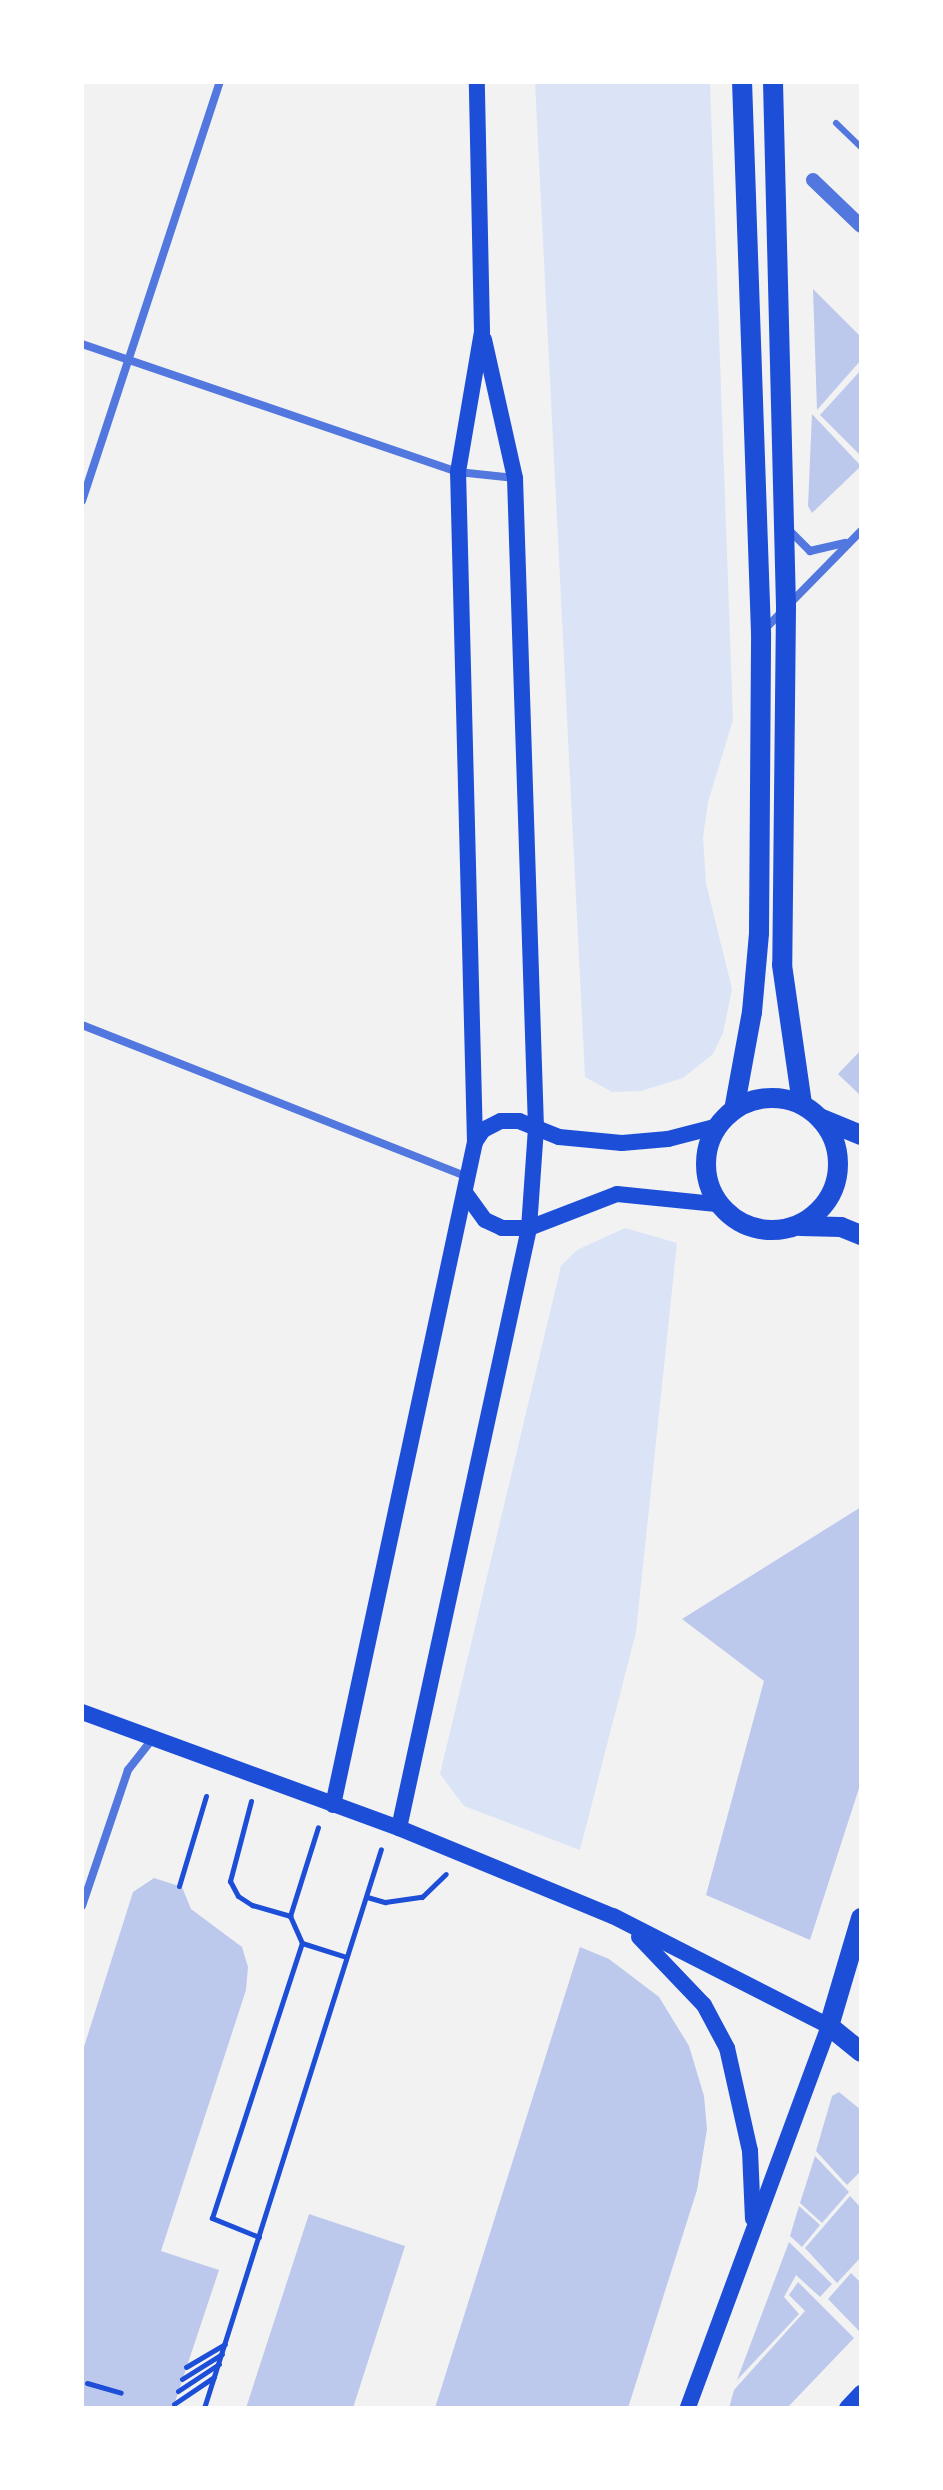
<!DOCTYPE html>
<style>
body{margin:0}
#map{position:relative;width:943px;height:2490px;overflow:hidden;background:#f2f2f2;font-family:"Asap Condensed",sans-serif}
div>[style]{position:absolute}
.green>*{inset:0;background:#dbe4f7}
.building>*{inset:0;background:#bdc9ec}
.path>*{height:5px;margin:-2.5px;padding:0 2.5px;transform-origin:2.5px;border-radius:2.5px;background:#1d4ed8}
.service>*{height:6px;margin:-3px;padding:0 3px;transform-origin:3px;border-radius:3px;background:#5277de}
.minor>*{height:8px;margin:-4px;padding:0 4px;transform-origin:4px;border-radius:4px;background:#5277de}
.tertiary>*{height:14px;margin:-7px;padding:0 7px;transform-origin:7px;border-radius:7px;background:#5277de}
.secondary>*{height:16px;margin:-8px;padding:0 8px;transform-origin:8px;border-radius:8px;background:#1d4ed8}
.primary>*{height:20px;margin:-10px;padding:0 10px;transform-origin:10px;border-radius:10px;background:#1d4ed8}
.primary>.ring{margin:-10px;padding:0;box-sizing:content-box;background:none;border:20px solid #1d4ed8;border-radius:50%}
span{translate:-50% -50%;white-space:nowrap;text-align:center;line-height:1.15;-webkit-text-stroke:6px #fff;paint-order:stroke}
.frame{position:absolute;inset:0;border:84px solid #fff;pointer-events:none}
</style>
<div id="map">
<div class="green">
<i style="clip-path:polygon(535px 82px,710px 82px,733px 720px,708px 802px,703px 838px,706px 883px,732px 989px,723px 1033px,713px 1054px,683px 1078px,641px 1091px,612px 1092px,585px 1077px)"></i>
<i style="clip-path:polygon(625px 1228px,677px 1243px,636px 1632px,580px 1850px,464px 1806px,440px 1774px,561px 1266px,577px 1250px)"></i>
</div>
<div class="building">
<i style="clip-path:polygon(813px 289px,861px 337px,861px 360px,817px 410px)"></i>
<i style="clip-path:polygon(861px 370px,861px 456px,820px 415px)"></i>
<i style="clip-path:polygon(812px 414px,861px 466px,812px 513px,808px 506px)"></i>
<i style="clip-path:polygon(861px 1050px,861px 1096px,838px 1074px)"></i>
<i style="clip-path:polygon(861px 1507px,861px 1782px,810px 1940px,706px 1895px,764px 1681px,682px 1619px)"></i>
<i style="clip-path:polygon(154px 1878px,182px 1887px,191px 1909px,242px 1947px,248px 1967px,246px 1990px,161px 2251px,219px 2270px,173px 2408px,82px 2408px,82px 2053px,133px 1892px)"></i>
<i style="clip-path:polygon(580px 1947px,609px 1959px,659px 1997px,689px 2046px,704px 2096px,707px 2129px,697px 2190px,628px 2408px,435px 2408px)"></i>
<i style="clip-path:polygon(839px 2092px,861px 2110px,861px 2171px,847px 2185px,816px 2151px,832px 2096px)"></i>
<i style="clip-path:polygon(815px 2156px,849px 2192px,822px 2223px,800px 2203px)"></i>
<i style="clip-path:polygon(850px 2196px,861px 2208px,861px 2257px,837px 2283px,805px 2248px)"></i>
<i style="clip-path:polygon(799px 2206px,820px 2225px,802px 2247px,790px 2236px)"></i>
<i style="clip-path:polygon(309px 2214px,405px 2246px,353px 2408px,246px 2408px)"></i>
<i style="clip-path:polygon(789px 2242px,832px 2284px,820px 2297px,796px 2275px,784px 2297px,799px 2314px,737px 2380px)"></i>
<i style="clip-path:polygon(851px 2273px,861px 2283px,861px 2333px,828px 2299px)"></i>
<i style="clip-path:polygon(798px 2282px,854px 2338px,787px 2408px,729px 2408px,734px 2390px,805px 2311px,789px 2295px)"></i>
</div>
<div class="path">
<i style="left:251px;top:1801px;width:83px;rotate:104.7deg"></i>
<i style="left:230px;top:1881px;width:17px;rotate:62deg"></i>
<i style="left:238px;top:1896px;width:17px;rotate:33deg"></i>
<i style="left:252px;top:1905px;width:40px;rotate:16deg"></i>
<i style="left:179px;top:1886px;width:94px;rotate:-73.3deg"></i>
<i style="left:367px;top:1897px;width:19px;rotate:16deg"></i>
<i style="left:385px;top:1902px;width:37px;rotate:-8deg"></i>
<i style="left:422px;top:1897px;width:33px;rotate:-44deg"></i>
<i style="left:302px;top:1943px;width:30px;rotate:-114deg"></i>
<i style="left:290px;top:1916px;width:93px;rotate:-72.5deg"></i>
<i style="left:259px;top:2237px;width:51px;rotate:-158deg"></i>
<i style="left:212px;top:2218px;width:289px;rotate:-71.9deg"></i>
<i style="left:302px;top:1943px;width:46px;rotate:17.7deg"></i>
<i style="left:186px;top:2367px;width:45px;rotate:-30.5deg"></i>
<i style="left:182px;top:2379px;width:47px;rotate:-32deg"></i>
<i style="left:87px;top:2383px;width:35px;rotate:16deg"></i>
<i style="left:178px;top:2391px;width:49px;rotate:-33.4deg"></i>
<i style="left:174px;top:2404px;width:48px;rotate:-34deg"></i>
<i style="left:204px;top:2408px;width:586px;rotate:-72.43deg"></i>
</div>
<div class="service">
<i style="left:836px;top:123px;width:35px;rotate:44deg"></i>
</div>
<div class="minor">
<i style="left:82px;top:344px;width:397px;rotate:18.8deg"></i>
<i style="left:458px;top:472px;width:57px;rotate:6deg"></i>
<i style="left:82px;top:501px;width:441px;rotate:-71.8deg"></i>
<i style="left:789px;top:530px;width:30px;rotate:45deg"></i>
<i style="left:810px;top:551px;width:36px;rotate:-13deg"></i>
<i style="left:764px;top:630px;width:139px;rotate:-45.6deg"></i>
<i style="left:82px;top:1025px;width:415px;rotate:21.5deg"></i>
<i style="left:82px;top:1906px;width:144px;rotate:-71.3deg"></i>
<i style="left:128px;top:1770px;width:42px;rotate:-51.8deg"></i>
</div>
<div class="tertiary">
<i style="left:813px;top:180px;width:66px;rotate:43.8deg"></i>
</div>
<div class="secondary">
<i style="left:475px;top:1142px;width:14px;rotate:-56deg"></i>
<i style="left:483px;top:1130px;width:20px;rotate:-27deg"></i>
<i style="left:501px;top:1121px;width:18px"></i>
<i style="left:519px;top:1121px;width:43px;rotate:21.8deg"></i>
<i style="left:559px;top:1137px;width:63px;rotate:5.4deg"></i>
<i style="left:622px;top:1143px;width:46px;rotate:-5deg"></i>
<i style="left:668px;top:1139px;width:52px;rotate:-14.6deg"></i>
<i style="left:466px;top:1194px;width:32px;rotate:54deg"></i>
<i style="left:485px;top:1220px;width:19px;rotate:25deg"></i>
<i style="left:502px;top:1228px;width:27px"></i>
<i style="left:529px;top:1228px;width:94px;rotate:-21.1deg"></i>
<i style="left:617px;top:1194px;width:100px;rotate:5.8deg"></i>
<i style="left:82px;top:1712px;width:338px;rotate:20.1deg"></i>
<i style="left:399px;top:1828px;width:231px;rotate:22.4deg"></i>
<i style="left:613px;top:1916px;width:242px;rotate:27deg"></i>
<i style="left:829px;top:2026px;width:407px;rotate:110.3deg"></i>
<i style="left:333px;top:1805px;width:678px;rotate:-77.91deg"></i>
<i style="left:475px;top:1142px;width:670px;rotate:-91.45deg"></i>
<i style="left:458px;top:472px;width:143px;rotate:-80.3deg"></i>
<i style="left:482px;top:331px;width:249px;rotate:-91.2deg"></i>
<i style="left:399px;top:1828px;width:614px;rotate:-77.77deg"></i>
<i style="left:529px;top:1228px;width:100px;rotate:-86deg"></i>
<i style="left:536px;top:1128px;width:650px;rotate:-91.85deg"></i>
<i style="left:515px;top:478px;width:142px;rotate:-102.6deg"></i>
<i style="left:639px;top:1937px;width:94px;rotate:46.3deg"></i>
<i style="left:704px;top:2005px;width:49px;rotate:61.9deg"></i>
<i style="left:727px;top:2048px;width:106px;rotate:77.4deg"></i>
<i style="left:750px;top:2151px;width:68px;rotate:87.5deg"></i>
<i style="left:847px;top:2408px;width:21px;rotate:-47deg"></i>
</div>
<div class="primary">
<i style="left:773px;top:82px;width:525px;rotate:88.58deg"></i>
<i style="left:786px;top:607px;width:358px;rotate:90.6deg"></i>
<i style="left:782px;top:965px;width:140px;rotate:81.8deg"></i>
<i class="ring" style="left:706px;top:1098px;width:112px;height:112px"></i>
<i style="left:734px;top:1110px;width:100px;rotate:-79.6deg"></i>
<i style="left:752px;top:1012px;width:79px;rotate:-84.9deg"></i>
<i style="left:759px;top:933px;width:300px;rotate:-89.6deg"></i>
<i style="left:761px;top:633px;width:551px;rotate:-91.97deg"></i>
<i style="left:822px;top:1119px;width:42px;rotate:22.3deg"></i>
<i style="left:800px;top:1226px;width:41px;rotate:1.4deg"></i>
<i style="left:841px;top:1227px;width:22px;rotate:22deg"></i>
<i style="left:861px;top:1918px;width:113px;rotate:106.5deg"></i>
<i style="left:829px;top:2026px;width:41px;rotate:39.1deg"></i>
</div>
<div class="frame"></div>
</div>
